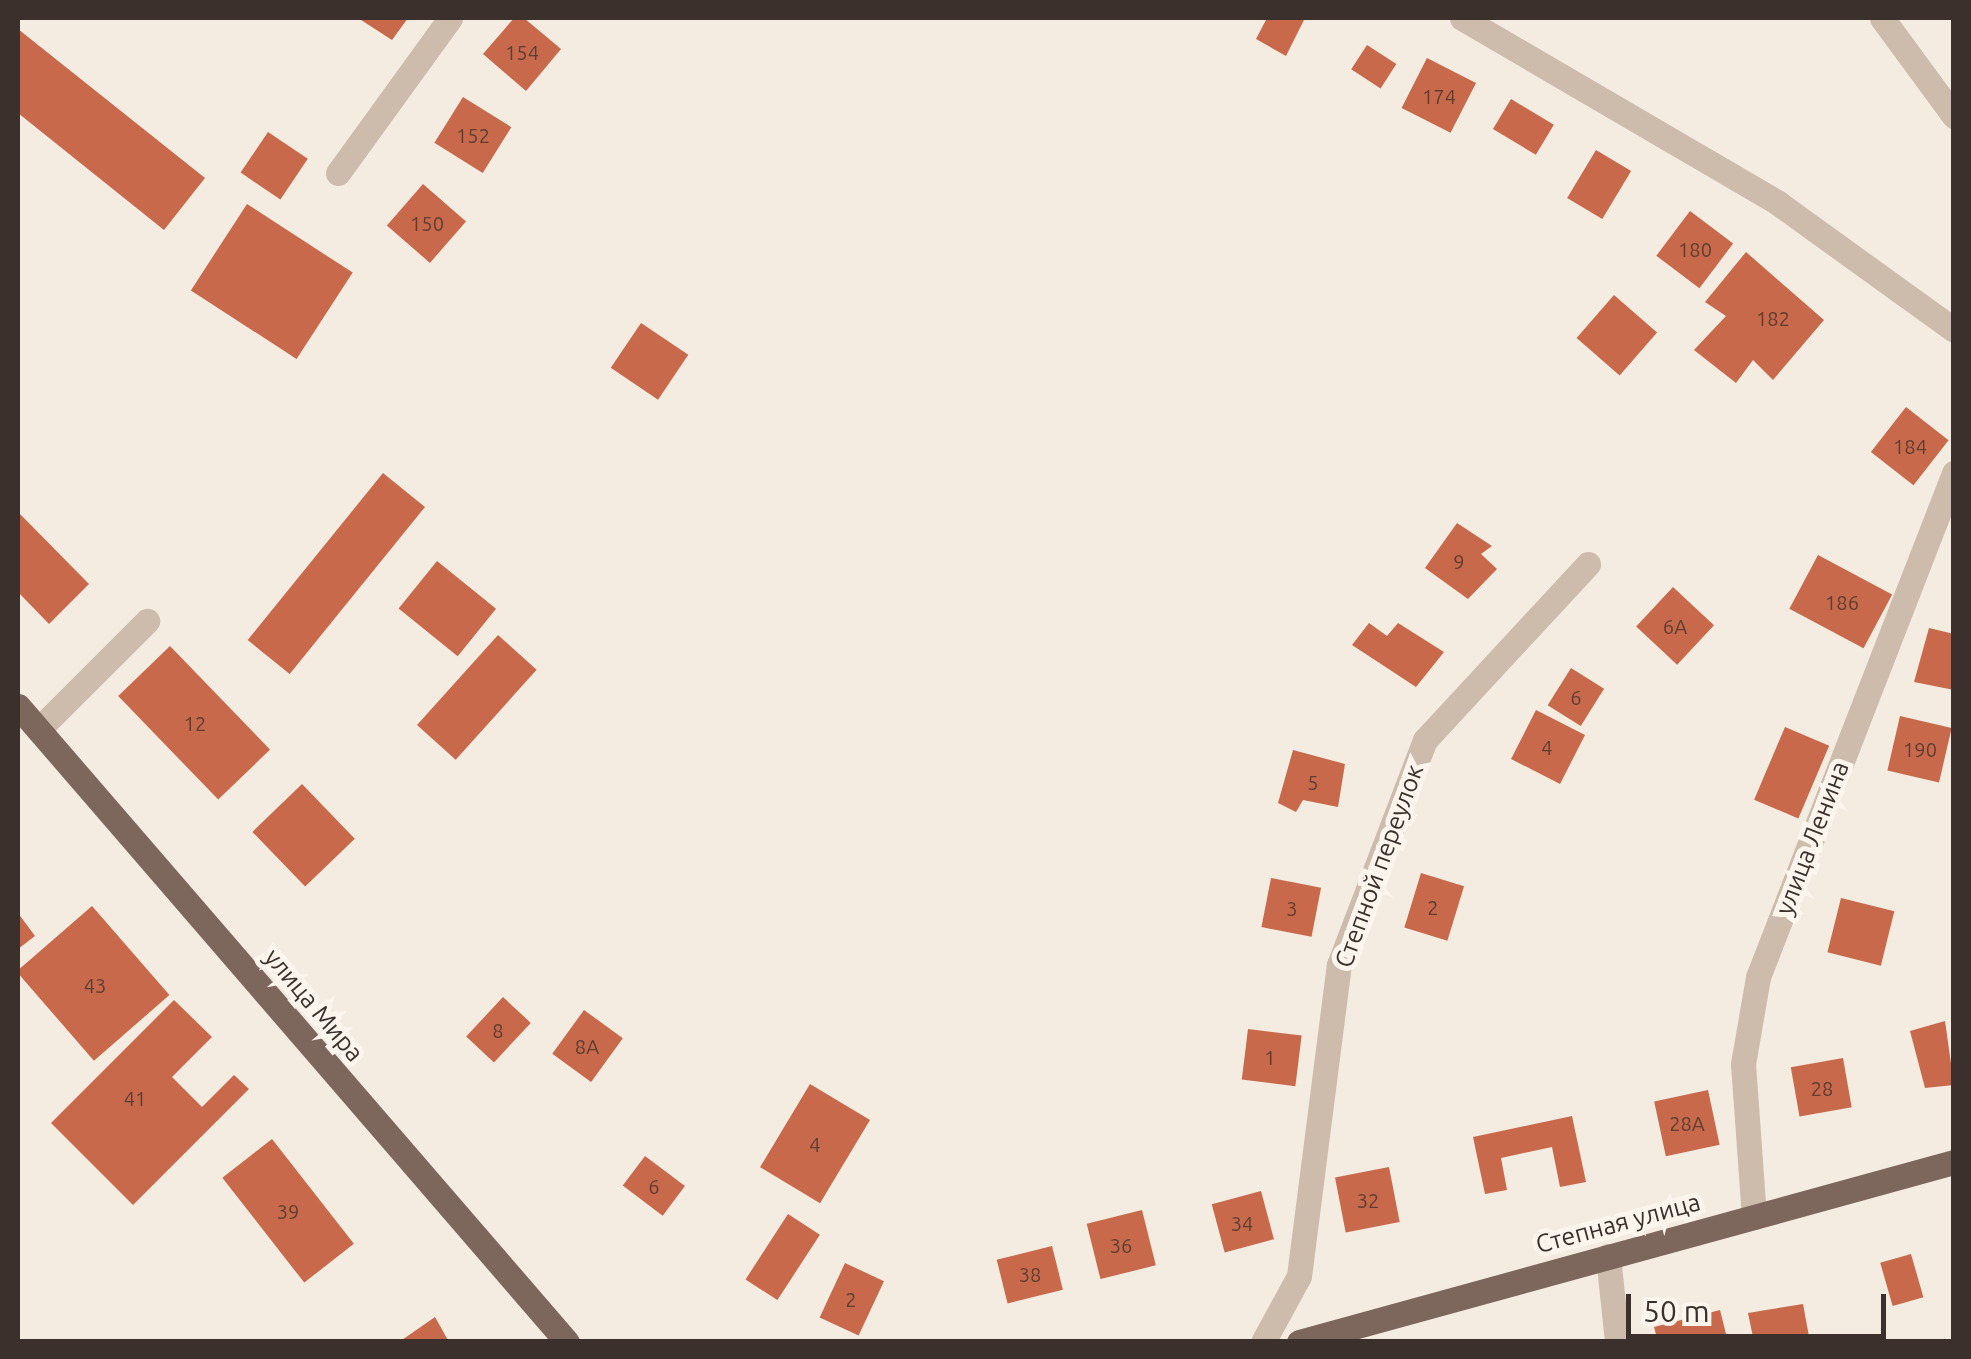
<!DOCTYPE html>
<meta charset="utf-8">
<style>
body{margin:0}
#map{position:relative;width:1971px;height:1359px;overflow:hidden;background:#f4ebe1;font-family:Ubuntu,sans-serif}
div>[style]{position:absolute}
.building>*{inset:0;background:#c8694b;transform-origin:0 0}
.minor>*{height:25px;margin:-12.5px;padding:0 12.5px;transform-origin:12.5px;border-radius:12.5px;background:#cdbbac}
.major>*{height:25px;margin:-12.5px;padding:0 12.5px;transform-origin:12.5px;border-radius:12.5px;background:#7d675c}
span{translate:-50% -50%;white-space:nowrap;text-align:center;line-height:1.15;-webkit-text-stroke:10px #fbf5ee;paint-order:stroke}
.number-label{font-size:20px;color:#5e3e33}
.number-label span{-webkit-text-stroke-width:0}
.street-label{font-size:25px;color:#3b302b}
.frame{position:absolute;inset:0;border:20px solid #3b302b;pointer-events:none}
.scale{position:absolute;left:1626px;top:1294px;width:260px;height:45px;box-sizing:border-box;border:5px solid #3b302b;border-top:0;padding-left:12px;font-size:30px;line-height:35px;white-space:nowrap;color:#3b302b;-webkit-text-stroke:8px #fbf5ee;paint-order:stroke}
</style>
<div id="map">
<div class="building">
<i style="clip-path:polygon(358px 18px,408px 18px,392px 40px)"></i>
<i style="clip-path:polygon(514px 18px,524px 18px,561px 49px,526px 91px,483px 54px)"></i>
<i style="clip-path:polygon(1267px 18px,1305px 18px,1286px 56px,1256px 39px)"></i>
<i style="clip-path:polygon(18px 29px,205px 178px,164px 230px,18px 113px)"></i>
<i style="left:1367px;top:45px;width:35px;height:29px;rotate:33deg"></i>
<i style="left:1427px;top:58px;width:55px;height:56px;rotate:27deg"></i>
<i style="left:463px;top:97px;width:57px;height:54px;rotate:32deg"></i>
<i style="left:1511px;top:99px;width:50px;height:35px;rotate:31deg"></i>
<i style="left:268px;top:132px;width:48px;height:49px;rotate:34deg"></i>
<i style="left:1596px;top:150px;width:41px;height:56px;rotate:31deg"></i>
<i style="left:423px;top:184px;width:57px;height:55px;rotate:41deg"></i>
<i style="left:247px;top:204px;width:126px;height:103px;rotate:33deg"></i>
<i style="left:1690px;top:211px;width:54px;height:56px;rotate:37deg"></i>
<i style="clip-path:polygon(1746px 252px,1824px 320px,1773px 380px,1753px 360px,1736px 383px,1694px 350px,1726px 316px,1705px 302px)"></i>
<i style="left:1614px;top:295px;width:57px;height:57px;rotate:41deg"></i>
<i style="left:641px;top:323px;width:57px;height:54px;rotate:34deg"></i>
<i style="left:1906px;top:407px;width:54px;height:57px;rotate:38deg"></i>
<i style="left:383px;top:473px;width:54px;height:215px;rotate:39deg"></i>
<i style="clip-path:polygon(18px 512px,89px 584px,49px 624px,18px 592px)"></i>
<i style="clip-path:polygon(1457px 523px,1492px 546px,1481px 554px,1497px 569px,1468px 599px,1425px 568px)"></i>
<i style="left:1818px;top:555px;width:84px;height:61px;rotate:28deg"></i>
<i style="left:437px;top:561px;width:76px;height:61px;rotate:39deg"></i>
<i style="left:1673px;top:587px;width:56px;height:54px;rotate:43deg"></i>
<i style="clip-path:polygon(1369px 623px,1387px 636px,1398px 623px,1444px 652px,1416px 687px,1352px 645px)"></i>
<i style="clip-path:polygon(1929px 628px,1954px 634px,1954px 690px,1914px 682px)"></i>
<i style="left:498px;top:635px;width:52px;height:121px;rotate:42deg"></i>
<i style="left:170px;top:646px;width:144px;height:72px;rotate:46deg"></i>
<i style="left:1571px;top:668px;width:39px;height:44px;rotate:32deg"></i>
<i style="left:1536px;top:710px;width:55px;height:55px;rotate:27deg"></i>
<i style="left:1900px;top:716px;width:53px;height:56px;rotate:13deg"></i>
<i style="left:1785px;top:727px;width:48px;height:79px;rotate:23deg"></i>
<i style="clip-path:polygon(1293px 750px,1345px 764px,1338px 807px,1303px 800px,1296px 812px,1278px 803px)"></i>
<i style="left:302px;top:784px;width:76px;height:69px;rotate:46deg"></i>
<i style="left:1421px;top:873px;width:45px;height:57px;rotate:17deg"></i>
<i style="left:1271px;top:878px;width:51px;height:50px;rotate:11deg"></i>
<i style="left:1841px;top:898px;width:55px;height:56px;rotate:14deg"></i>
<i style="left:92px;top:906px;width:118px;height:100px;rotate:49deg"></i>
<i style="clip-path:polygon(18px 913px,35px 936px,18px 949px)"></i>
<i style="left:503px;top:997px;width:38px;height:54px;rotate:43deg"></i>
<i style="clip-path:polygon(174px 1000px,212px 1037px,172px 1077px,202px 1107px,234px 1075px,249px 1089px,133px 1205px,51px 1123px)"></i>
<i style="left:584px;top:1010px;width:48px;height:54px;rotate:36deg"></i>
<i style="clip-path:polygon(1945px 1021px,1954px 1085px,1925px 1088px,1910px 1031px)"></i>
<i style="left:1248px;top:1029px;width:54px;height:51px;rotate:7deg"></i>
<i style="left:1843px;top:1058px;width:50px;height:53px;rotate:80deg"></i>
<i style="left:810px;top:1084px;width:70px;height:97px;rotate:31deg"></i>
<i style="left:1708px;top:1090px;width:56px;height:55px;rotate:78deg"></i>
<i style="clip-path:polygon(1572px 1116px,1586px 1182px,1560px 1187px,1552px 1147px,1501px 1158px,1507px 1190px,1485px 1194px,1473px 1137px)"></i>
<i style="left:272px;top:1139px;width:133px;height:63px;rotate:52deg"></i>
<i style="left:645px;top:1156px;width:50px;height:37px;rotate:37deg"></i>
<i style="left:1389px;top:1167px;width:56px;height:55px;rotate:79deg"></i>
<i style="left:1261px;top:1191px;width:50px;height:51px;rotate:75deg"></i>
<i style="left:1142px;top:1210px;width:57px;height:57px;rotate:76deg"></i>
<i style="left:788px;top:1214px;width:38px;height:78px;rotate:33deg"></i>
<i style="left:1052px;top:1246px;width:45px;height:57px;rotate:76deg"></i>
<i style="left:1911px;top:1254px;width:45px;height:32px;rotate:74deg"></i>
<i style="left:845px;top:1263px;width:43px;height:60px;rotate:25deg"></i>
<i style="clip-path:polygon(1803px 1304px,1810px 1342px,1754px 1342px,1748px 1313px)"></i>
<i style="clip-path:polygon(1720px 1310px,1728px 1342px,1658px 1342px,1654px 1327px)"></i>
<i style="clip-path:polygon(435px 1317px,449px 1342px,399px 1342px)"></i>
</div>
<div class="minor">
<i style="left:1462px;top:18px;width:366px;rotate:30.3deg"></i>
<i style="left:1778px;top:203px;width:217px;rotate:35.8deg"></i>
<i style="left:1882px;top:18px;width:122px;rotate:53.7deg"></i>
<i style="left:338px;top:173px;width:191px;rotate:-54.1deg"></i>
<i style="left:39px;top:729px;width:153px;rotate:-45deg"></i>
<i style="left:1754px;top:1217px;width:153px;rotate:-94.1deg"></i>
<i style="left:1743px;top:1064px;width:88px;rotate:-80.2deg"></i>
<i style="left:1758px;top:977px;width:541px;rotate:-68.75deg"></i>
<i style="left:1608px;top:1256px;width:86px;rotate:84deg"></i>
<i style="left:1263px;top:1342px;width:75px;rotate:-61.4deg"></i>
<i style="left:1299px;top:1276px;width:314px;rotate:-82.7deg"></i>
<i style="left:1339px;top:965px;width:241px;rotate:-69.1deg"></i>
<i style="left:1425px;top:740px;width:240px;rotate:-47.2deg"></i>
</div>
<div class="major">
<i style="left:18px;top:706px;width:840px;rotate:49.2deg"></i>
<i style="left:1299px;top:1342px;width:679px;rotate:-15.37deg"></i>
</div>
<div class="number-label">
<span style="left:522px;top:52px">154</span>
<span style="left:1439px;top:96px">174</span>
<span style="left:473px;top:135px">152</span>
<span style="left:427px;top:223px">150</span>
<span style="left:1695px;top:249px">180</span>
<span style="left:1773px;top:318px">182</span>
<span style="left:1910px;top:446px">184</span>
<span style="left:1459px;top:561px">9</span>
<span style="left:1842px;top:602px">186</span>
<span style="left:1675px;top:626px">6А</span>
<span style="left:1576px;top:697px">6</span>
<span style="left:195px;top:723px">12</span>
<span style="left:1547px;top:747px">4</span>
<span style="left:1920px;top:749px">190</span>
<span style="left:1313px;top:782px">5</span>
<span style="left:1433px;top:907px">2</span>
<span style="left:1292px;top:908px">3</span>
<span style="left:95px;top:985px">43</span>
<span style="left:498px;top:1030px">8</span>
<span style="left:587px;top:1046px">8А</span>
<span style="left:1270px;top:1057px">1</span>
<span style="left:1822px;top:1088px">28</span>
<span style="left:135px;top:1098px">41</span>
<span style="left:1687px;top:1123px">28А</span>
<span style="left:815px;top:1144px">4</span>
<span style="left:654px;top:1186px">6</span>
<span style="left:1368px;top:1200px">32</span>
<span style="left:288px;top:1211px">39</span>
<span style="left:1242px;top:1223px">34</span>
<span style="left:1121px;top:1245px">36</span>
<span style="left:1030px;top:1274px">38</span>
<span style="left:851px;top:1299px">2</span>
</div>
<div class="street-label">
<span style="left:1812px;top:838px;rotate:-69deg">улица Ленина</span>
<span style="left:1379px;top:866px;rotate:-70deg">Степной переулок</span>
<span style="left:314px;top:1005px;rotate:50deg">улица Мира</span>
<span style="left:1618px;top:1223px;rotate:-15deg">Степная улица</span>
</div>
<div class="frame"></div>
<div class="scale">50 m</div>
</div>
